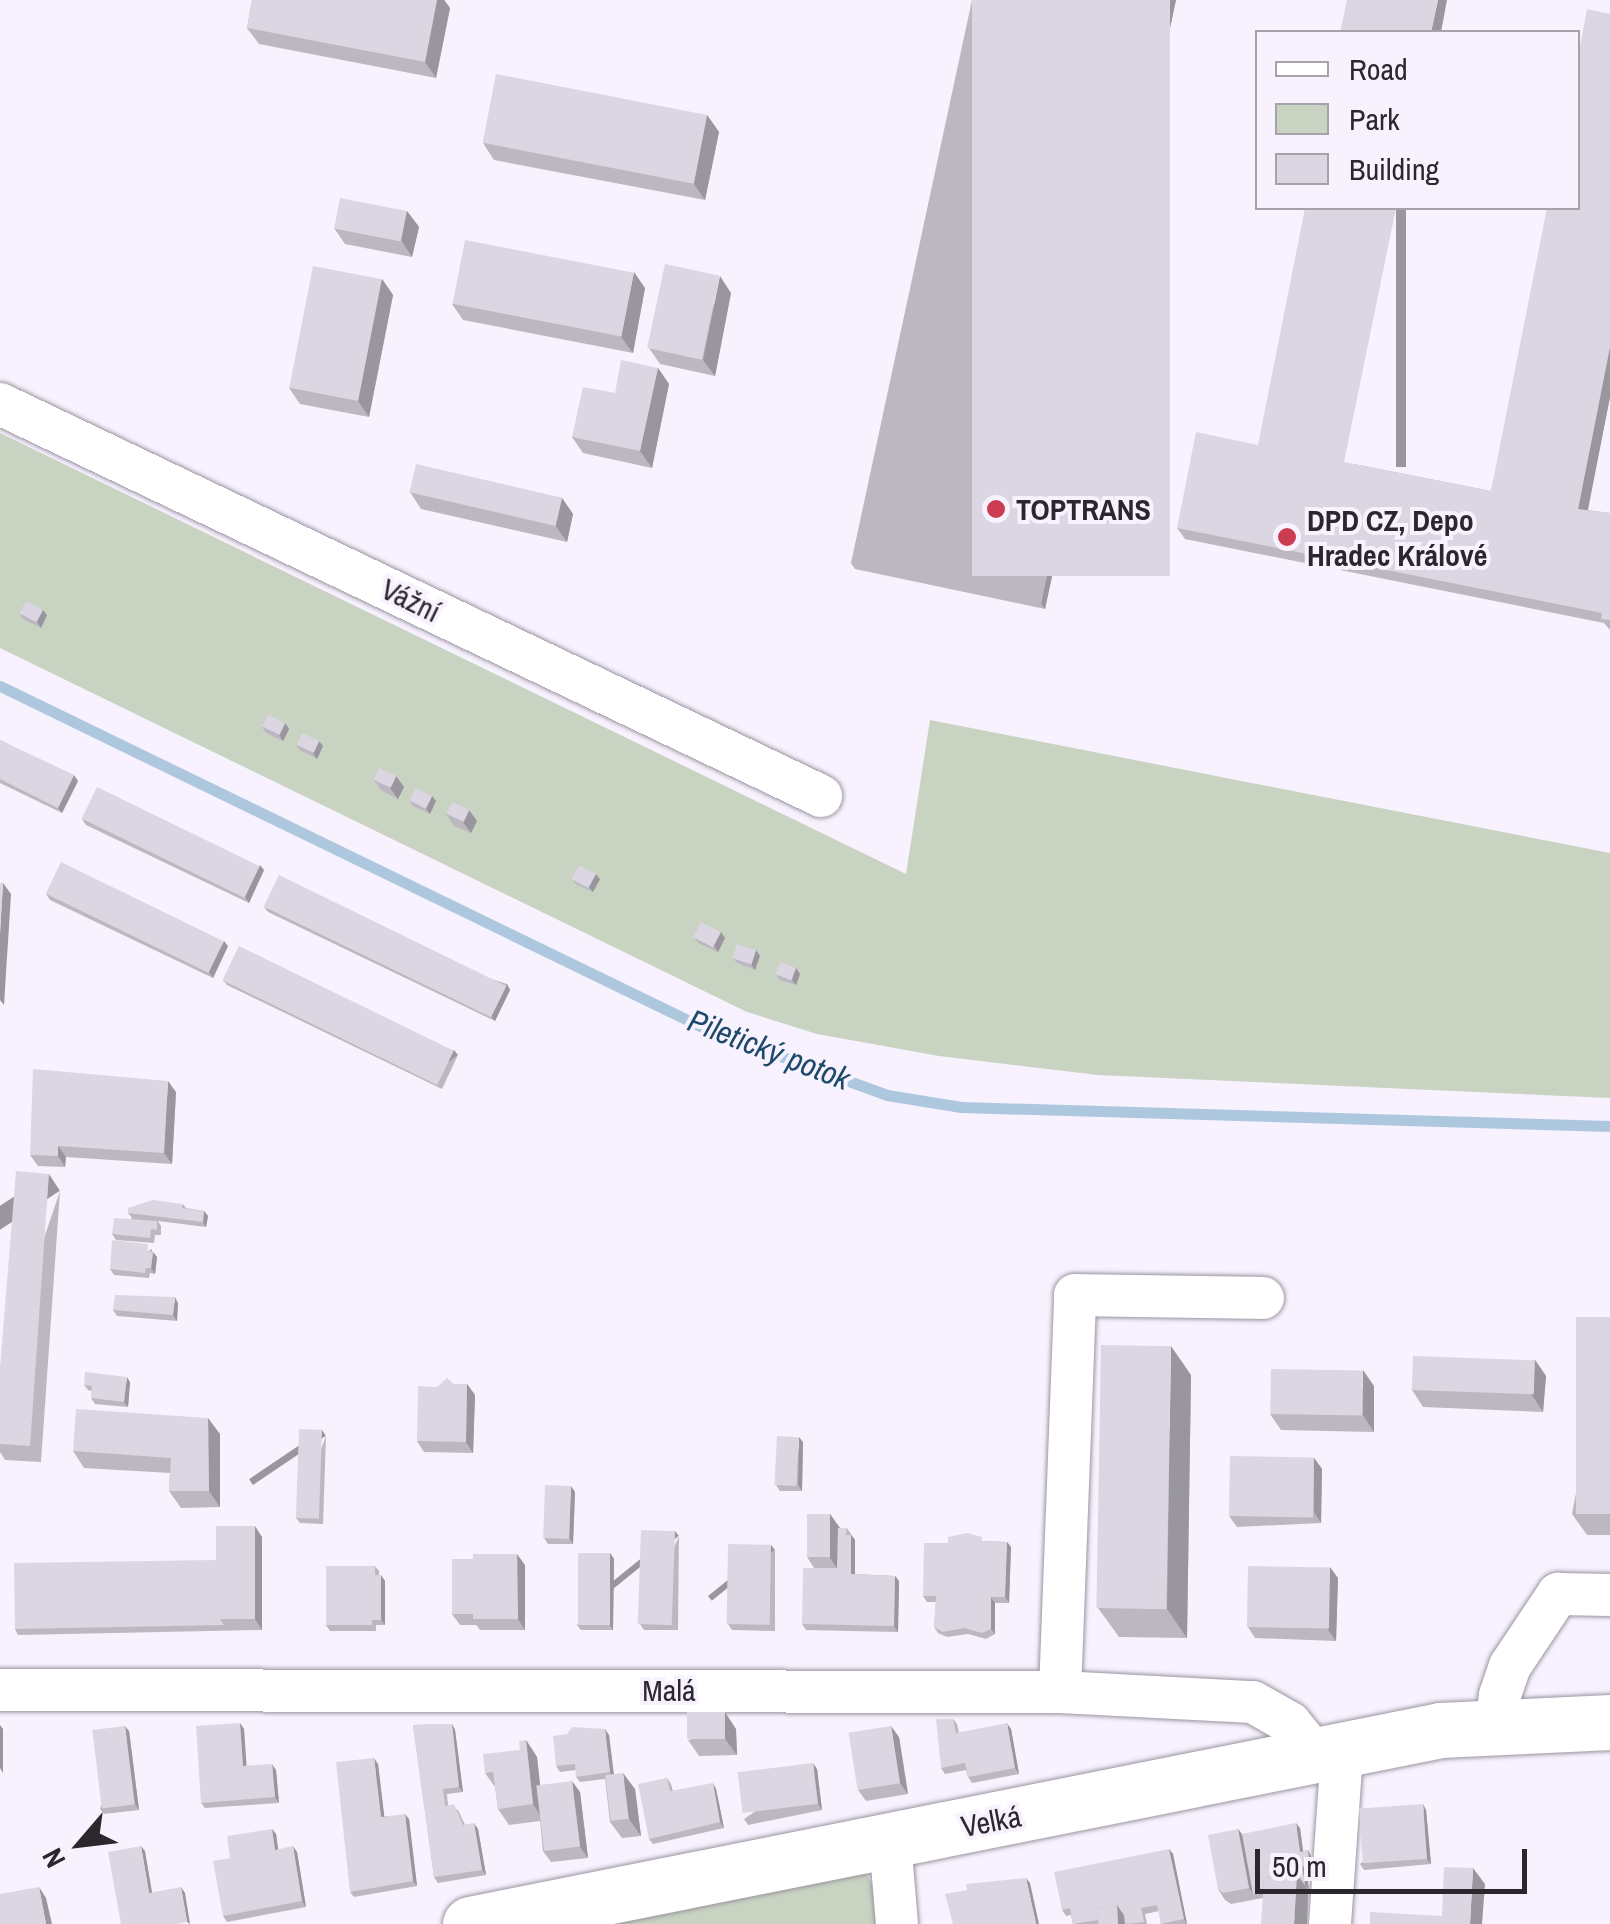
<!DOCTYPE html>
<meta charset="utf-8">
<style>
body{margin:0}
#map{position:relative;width:1610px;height:1924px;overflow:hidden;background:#f8f1fe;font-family:"Archivo Narrow",sans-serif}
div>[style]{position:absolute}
.green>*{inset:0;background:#c8d3c1}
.stream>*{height:11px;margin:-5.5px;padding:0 5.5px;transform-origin:5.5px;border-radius:5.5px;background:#adc8de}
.roads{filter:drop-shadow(0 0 2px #9b95a1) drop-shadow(0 0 2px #9b95a1)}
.street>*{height:42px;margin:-21px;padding:0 21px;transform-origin:21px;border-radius:21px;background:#fff}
.secondary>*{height:55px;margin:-27.5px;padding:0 27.5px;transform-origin:27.5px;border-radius:27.5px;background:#fff}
.wall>*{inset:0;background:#bcb8c2}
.shaded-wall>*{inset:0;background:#99969e;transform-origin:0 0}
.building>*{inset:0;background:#dbd6e2;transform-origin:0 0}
.dots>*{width:28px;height:28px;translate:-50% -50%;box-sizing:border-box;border:5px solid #f8f1fe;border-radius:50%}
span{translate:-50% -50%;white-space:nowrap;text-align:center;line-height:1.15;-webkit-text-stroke:8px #f8f1fe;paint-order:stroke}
.poi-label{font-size:30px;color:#2b282d;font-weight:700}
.left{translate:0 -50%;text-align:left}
.street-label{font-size:30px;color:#2b282d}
.water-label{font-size:32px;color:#1d4a6a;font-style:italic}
.legend{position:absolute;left:1255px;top:30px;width:325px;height:180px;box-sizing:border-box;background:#f8f1fe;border:2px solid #a6a1aa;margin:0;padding:12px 18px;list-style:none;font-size:30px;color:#2b282d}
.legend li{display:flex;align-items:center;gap:20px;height:50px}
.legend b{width:50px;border:2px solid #a6a1aa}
.north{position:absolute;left:30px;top:1794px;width:100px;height:100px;-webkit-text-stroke:8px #f8f1fe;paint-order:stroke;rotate:242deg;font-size:28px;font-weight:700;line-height:40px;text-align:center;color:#2b282d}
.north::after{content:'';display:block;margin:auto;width:35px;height:45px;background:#2b282d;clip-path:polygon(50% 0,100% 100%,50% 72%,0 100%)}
.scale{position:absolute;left:1255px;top:1849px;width:272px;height:45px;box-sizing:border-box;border:5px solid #2b282d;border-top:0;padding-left:12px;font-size:30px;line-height:35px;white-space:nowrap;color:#2b282d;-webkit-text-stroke:8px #f8f1fe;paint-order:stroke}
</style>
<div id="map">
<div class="green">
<i style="clip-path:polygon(0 433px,906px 874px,930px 720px,1610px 853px,1610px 1098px,1098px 1075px,939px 1056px,817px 1034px,747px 1012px,0 648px)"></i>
<i style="clip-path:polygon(865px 1871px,879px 1897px,880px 1924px,606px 1924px)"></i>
</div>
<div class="stream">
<i style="left:0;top:686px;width:783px;rotate:25.91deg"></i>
<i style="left:704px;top:1028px;width:195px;rotate:20.1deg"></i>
<i style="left:887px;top:1095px;width:75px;rotate:9.2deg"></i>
<i style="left:961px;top:1107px;width:649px;rotate:1.68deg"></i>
</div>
<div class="roads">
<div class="street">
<i style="left:0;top:404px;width:910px;rotate:25.52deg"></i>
<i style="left:0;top:1690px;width:1060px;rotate:0.11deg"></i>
<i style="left:1060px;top:1692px;width:193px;rotate:3deg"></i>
<i style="left:1253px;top:1702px;width:43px;rotate:29.6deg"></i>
<i style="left:1290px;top:1723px;width:43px;rotate:50.7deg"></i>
<i style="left:1060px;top:1692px;width:397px;rotate:-87.8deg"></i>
<i style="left:1075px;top:1295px;width:188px;rotate:0.9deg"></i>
<i style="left:1496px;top:1724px;width:29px;rotate:-82deg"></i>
<i style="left:1500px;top:1695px;width:31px;rotate:-71deg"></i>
<i style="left:1510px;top:1666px;width:87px;rotate:-56.3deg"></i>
<i style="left:1558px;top:1594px;width:52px;rotate:1.1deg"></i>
<i style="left:890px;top:1841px;width:83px;rotate:85.2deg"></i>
<i style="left:1330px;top:1924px;width:173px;rotate:-86deg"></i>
</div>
<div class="secondary">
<i style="left:470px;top:1924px;width:990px;rotate:-11.3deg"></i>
<i style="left:1441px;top:1730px;width:169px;rotate:-2.7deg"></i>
</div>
</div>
<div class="wall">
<i style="clip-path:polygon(252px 0,444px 0,450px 8px,436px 78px,259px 44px,247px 28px)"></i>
<i style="clip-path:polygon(972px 0,1176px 0,1045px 609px,855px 569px,851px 563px)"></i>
<i style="clip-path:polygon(1610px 14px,1610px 397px,1587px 510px,1610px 513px,1610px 630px,1604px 623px,1185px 539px,1177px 528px,1354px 464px,1491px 491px)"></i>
<i style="clip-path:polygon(707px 115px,719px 132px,705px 200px,494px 160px,483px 143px)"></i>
<i style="clip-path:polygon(407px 211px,419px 227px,412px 257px,345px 244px,334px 228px)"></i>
<i style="clip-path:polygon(382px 279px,393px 295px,369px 417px,300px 404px,289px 388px)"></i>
<i style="clip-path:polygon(645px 288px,633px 353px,463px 320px,452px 304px)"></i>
<i style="clip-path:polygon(731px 293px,715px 376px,660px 364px,649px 348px)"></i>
<i style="clip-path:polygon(658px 368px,669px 384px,652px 468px,583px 453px,572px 437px,615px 393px)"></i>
<i style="clip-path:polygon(410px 492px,562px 498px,573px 514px,567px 542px,421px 509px)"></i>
<i style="clip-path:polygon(20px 614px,47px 615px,41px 628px,23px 619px)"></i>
<i style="clip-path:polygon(285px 723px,289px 729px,283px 741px,266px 733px,262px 727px)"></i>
<i style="clip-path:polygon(0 740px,78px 781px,62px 813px,0 783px)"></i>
<i style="clip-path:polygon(319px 741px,323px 746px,317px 759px,300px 750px,296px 745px)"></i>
<i style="clip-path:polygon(396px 776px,404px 787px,398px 799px,381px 790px,373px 779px)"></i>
<i style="clip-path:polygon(432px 796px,436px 801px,430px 814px,413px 806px,410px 801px)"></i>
<i style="clip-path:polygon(469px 810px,477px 821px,471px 833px,454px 826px,446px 814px)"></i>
<i style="clip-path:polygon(82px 819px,264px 870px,249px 903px,86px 825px)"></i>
<i style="clip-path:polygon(572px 879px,600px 879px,593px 892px,576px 884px)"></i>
<i style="clip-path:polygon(46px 894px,228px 946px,213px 978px,50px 900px)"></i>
<i style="clip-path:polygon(264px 907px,507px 984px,510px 990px,495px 1021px,268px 912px)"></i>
<i style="clip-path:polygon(694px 937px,725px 938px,718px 952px,698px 943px)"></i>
<i style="clip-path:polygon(760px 956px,755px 970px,737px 963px,733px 958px)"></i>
<i style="clip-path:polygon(796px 968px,800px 974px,796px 985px,780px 980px,776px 974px)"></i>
<i style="clip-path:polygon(223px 980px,458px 1055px,442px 1089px,227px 985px)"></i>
<i style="clip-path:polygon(176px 1092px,172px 1164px,66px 1157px,65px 1167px,38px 1166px,30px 1155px)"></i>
<i style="clip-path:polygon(60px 1191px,41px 1462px,5px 1460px,0 1452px,0 1368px)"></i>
<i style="clip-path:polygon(183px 1204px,186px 1208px,204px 1211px,208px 1216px,206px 1227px,158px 1221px,161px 1226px,161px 1235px,155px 1235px,154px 1243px,116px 1240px,112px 1234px,132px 1218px,128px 1213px)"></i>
<i style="clip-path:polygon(152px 1249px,152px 1251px,157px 1257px,155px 1274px,150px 1273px,149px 1278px,114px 1275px,110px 1269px)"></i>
<i style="clip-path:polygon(178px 1303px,177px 1321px,117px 1316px,113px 1310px)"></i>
<i style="clip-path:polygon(1610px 1317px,1610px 1535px,1587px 1535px,1572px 1514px)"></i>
<i style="clip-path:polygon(1535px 1360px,1546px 1376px,1543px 1412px,1423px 1407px,1412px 1390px)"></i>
<i style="clip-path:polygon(1191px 1375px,1187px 1638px,1119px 1637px,1098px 1608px)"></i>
<i style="clip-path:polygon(130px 1382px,128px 1407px,95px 1404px,91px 1398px,92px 1391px,88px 1390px,84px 1385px)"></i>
<i style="clip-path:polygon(454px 1384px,467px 1384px,475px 1395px,473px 1453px,424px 1452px,417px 1441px,437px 1387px)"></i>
<i style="clip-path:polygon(1374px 1386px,1374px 1432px,1281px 1430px,1270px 1414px)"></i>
<i style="clip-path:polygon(220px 1434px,220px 1507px,181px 1508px,169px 1491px,170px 1473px,84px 1468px,73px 1451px)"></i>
<i style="clip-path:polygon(326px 1436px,323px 1524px,300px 1523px,296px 1518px)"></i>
<i style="clip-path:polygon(803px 1442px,802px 1491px,780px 1491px,776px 1485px)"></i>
<i style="clip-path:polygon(1314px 1458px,1322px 1469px,1321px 1523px,1237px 1527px,1229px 1516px)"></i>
<i style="clip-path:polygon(575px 1492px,573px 1544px,548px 1544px,544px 1538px)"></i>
<i style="clip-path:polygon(830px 1514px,840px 1528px,847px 1528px,855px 1540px,855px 1574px,895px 1576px,899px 1581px,898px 1632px,806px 1630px,802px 1624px,814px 1568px,807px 1557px)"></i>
<i style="clip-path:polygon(679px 1536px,678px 1630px,644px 1630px,640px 1624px)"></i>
<i style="clip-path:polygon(262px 1537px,262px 1630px,18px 1635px,15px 1629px,217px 1560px)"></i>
<i style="clip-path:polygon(985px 1541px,1007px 1542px,1011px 1547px,1009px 1603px,995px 1603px,995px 1634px,986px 1639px,968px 1634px,947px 1637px,938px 1633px,934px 1627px,936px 1602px,927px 1602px,923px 1596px)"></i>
<i style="clip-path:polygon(771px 1545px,775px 1550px,775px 1631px,732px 1630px,728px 1624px)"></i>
<i style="clip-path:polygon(610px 1553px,614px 1559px,613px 1630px,581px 1630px,577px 1625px)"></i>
<i style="clip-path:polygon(525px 1565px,525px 1630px,480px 1630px,476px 1625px,460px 1625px,452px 1614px)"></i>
<i style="clip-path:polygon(375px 1566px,379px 1571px,379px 1575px,385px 1581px,385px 1625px,376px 1625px,376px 1631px,330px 1631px,326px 1625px)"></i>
<i style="clip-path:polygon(1338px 1578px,1336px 1641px,1255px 1638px,1248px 1627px)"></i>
<i style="clip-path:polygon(953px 1719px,957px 1724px,959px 1733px,1011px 1729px,1019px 1774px,972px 1783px,968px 1777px,966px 1770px,945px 1774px,941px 1768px)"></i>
<i style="clip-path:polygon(240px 1723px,244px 1729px,246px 1766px,276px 1770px,279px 1803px,205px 1808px,201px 1803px)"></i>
<i style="clip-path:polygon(452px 1724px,455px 1730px,463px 1792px,447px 1794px,448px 1805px,458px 1810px,465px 1825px,478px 1829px,486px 1875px,438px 1883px,434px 1877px,413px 1725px)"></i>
<i style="clip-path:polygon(736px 1729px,737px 1755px,699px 1756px,688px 1740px)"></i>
<i style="clip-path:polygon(129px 1731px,139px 1810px,104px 1814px,100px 1809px)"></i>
<i style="clip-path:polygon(609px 1735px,614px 1774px,635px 1789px,641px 1836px,622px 1838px,610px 1822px,605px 1779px,580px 1782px,576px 1777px,576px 1770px,560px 1772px,556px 1766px)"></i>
<i style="clip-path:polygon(899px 1737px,908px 1794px,866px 1801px,858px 1790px)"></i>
<i style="clip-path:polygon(526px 1740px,537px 1757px,540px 1785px,580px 1792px,588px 1858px,551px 1862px,543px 1851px,540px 1821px,509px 1825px,498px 1809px,495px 1787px,485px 1773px,520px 1750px)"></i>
<i style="clip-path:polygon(378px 1764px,384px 1816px,409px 1819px,417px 1886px,354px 1897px,350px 1892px)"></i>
<i style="clip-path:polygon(817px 1769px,822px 1810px,748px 1825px,744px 1819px)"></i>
<i style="clip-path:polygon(667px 1778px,671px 1784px,673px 1791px,716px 1789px,724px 1828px,653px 1844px,649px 1839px)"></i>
<i style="clip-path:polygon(1426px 1810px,1431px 1864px,1364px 1870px,1360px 1864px)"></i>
<i style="clip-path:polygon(1300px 1828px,1303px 1851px,1308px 1850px,1311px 1856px,1313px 1869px,1306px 1871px,1309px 1890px,1307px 1924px,1263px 1898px,1231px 1904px,1225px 1900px,1218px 1889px,1238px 1829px,1242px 1834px)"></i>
<i style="clip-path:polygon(272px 1829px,276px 1834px,278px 1849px,297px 1852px,306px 1907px,227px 1922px,223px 1916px,230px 1858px)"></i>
<i style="clip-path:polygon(1169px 1849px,1173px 1854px,1187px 1924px,1161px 1924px,1159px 1911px,1145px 1914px,1147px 1924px,1073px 1924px,1071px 1915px,1066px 1916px,1062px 1910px)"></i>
</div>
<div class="shaded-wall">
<i style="clip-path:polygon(437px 0,444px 0,450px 8px,436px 78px,425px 62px)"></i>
<i style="clip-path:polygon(1170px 0,1176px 0,1045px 609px,1041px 604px)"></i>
<i style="clip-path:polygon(1438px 0,1447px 0,1441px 32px,1431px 32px)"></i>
<i style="clip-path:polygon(707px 115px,719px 132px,705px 200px,694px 184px)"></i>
<i style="left:1396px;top:208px;width:10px;height:259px"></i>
<i style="clip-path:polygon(407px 211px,419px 227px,412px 257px,401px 240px)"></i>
<i style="clip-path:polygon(634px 272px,645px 288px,633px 353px,621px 337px)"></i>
<i style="clip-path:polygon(720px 276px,731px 293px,715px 376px,703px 360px)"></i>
<i style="clip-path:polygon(382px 279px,393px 295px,369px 417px,358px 401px)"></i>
<i style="clip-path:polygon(1610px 347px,1610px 397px,1586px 520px,1578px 509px)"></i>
<i style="clip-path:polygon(658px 368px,669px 384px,652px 468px,640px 451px)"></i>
<i style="clip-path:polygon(562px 498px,573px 514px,567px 542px,555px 525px)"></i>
<i style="clip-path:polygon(43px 610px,47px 615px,41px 628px,37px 622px)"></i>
<i style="clip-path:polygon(285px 723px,289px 729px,283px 741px,279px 735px)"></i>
<i style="clip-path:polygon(319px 741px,323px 746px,317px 759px,313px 753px)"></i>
<i style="clip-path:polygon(74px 775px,78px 781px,62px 813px,58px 808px)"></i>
<i style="clip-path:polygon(396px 776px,404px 787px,398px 799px,390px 788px)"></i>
<i style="clip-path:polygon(432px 796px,436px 801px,430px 814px,426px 809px)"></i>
<i style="clip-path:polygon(469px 810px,477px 821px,471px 833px,463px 822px)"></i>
<i style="clip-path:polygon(260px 865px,264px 870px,249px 903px,245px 897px)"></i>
<i style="clip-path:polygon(596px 874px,600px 879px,593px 892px,589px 887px)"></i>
<i style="clip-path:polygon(3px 883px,11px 894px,4px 1005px,0 1000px,0 933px)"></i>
<i style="clip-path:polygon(721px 932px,725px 938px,718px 952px,714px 946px)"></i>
<i style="clip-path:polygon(224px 941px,228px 946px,213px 978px,209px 972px)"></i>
<i style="clip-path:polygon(756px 950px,760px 956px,755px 970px,751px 964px)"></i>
<i style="clip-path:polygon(796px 968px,800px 974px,796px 985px,792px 980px)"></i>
<i style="clip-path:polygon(507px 984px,510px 990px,495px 1021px,491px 1016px)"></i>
<i style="left:454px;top:1050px;width:6px;height:38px;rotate:51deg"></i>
<i style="clip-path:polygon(168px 1081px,176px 1092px,172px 1164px,164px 1153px)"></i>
<i style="clip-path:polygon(58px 1146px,66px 1157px,65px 1167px,58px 1156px)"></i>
<i style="left:49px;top:1174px;width:20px;height:273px;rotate:57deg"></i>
<i style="clip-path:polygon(204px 1211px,208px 1216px,206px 1227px,203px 1222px)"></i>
<i style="clip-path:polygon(153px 1252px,157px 1257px,155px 1274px,151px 1268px)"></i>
<i style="clip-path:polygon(175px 1297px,178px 1303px,177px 1321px,173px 1315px)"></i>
<i style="clip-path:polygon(1171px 1346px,1191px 1375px,1187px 1638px,1167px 1609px)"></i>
<i style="clip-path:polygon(1535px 1360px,1546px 1376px,1543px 1412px,1532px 1395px)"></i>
<i style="clip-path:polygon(1363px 1370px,1374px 1386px,1374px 1432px,1363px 1415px)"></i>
<i style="clip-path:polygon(127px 1377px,130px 1382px,128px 1407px,124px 1402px)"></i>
<i style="clip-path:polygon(467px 1384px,475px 1395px,473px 1453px,466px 1442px)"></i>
<i style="clip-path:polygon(208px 1418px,220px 1434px,220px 1507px,209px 1491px)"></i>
<i style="left:322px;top:1430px;width:7px;height:88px;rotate:56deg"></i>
<i style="clip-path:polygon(799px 1437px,803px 1442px,802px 1491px,798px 1485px)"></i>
<i style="clip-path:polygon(1314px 1458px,1322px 1469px,1321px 1523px,1314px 1512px)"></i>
<i style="clip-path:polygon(571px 1486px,575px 1492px,573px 1544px,569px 1538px)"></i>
<i style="clip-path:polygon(830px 1514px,842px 1531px,841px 1574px,830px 1558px)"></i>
<i style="clip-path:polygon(255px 1526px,262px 1537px,262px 1630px,255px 1619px)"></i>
<i style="left:675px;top:1531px;width:6px;height:93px;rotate:51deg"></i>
<i style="clip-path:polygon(851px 1535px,855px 1540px,855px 1580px,851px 1574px)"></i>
<i style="clip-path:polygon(1007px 1542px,1011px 1547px,1009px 1603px,1005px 1597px)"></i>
<i style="left:771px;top:1545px;width:6px;height:81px;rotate:51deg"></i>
<i style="clip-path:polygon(610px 1553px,614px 1559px,613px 1630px,609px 1624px)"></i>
<i style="clip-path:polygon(517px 1554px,525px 1565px,525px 1630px,518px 1619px)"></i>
<i style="clip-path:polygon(1330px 1567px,1338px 1578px,1336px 1641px,1328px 1630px)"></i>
<i style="clip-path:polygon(381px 1575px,385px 1581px,385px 1625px,381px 1620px)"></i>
<i style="clip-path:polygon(895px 1576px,899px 1581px,898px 1632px,894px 1626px)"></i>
<i style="clip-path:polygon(991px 1597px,995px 1603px,995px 1634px,991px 1629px)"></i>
<i style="clip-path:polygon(725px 1712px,736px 1729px,737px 1755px,725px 1739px)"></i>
<i style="clip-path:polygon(240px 1723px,244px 1729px,247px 1772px,243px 1766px)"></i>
<i style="clip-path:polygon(1007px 1723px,1011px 1729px,1019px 1774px,1015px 1768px)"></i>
<i style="clip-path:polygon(452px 1724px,455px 1730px,463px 1792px,459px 1787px)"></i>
<i style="clip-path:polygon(0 1725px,3px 1729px,3px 1773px,0 1768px)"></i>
<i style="clip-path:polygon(125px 1726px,129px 1731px,139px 1810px,135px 1804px)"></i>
<i style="clip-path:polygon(891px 1726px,899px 1737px,908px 1794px,900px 1783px)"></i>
<i style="clip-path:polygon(605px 1729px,609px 1735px,614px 1778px,610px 1772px)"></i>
<i style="clip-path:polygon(526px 1740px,537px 1757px,544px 1821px,533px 1804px)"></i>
<i style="clip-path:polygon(374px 1758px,378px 1764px,385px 1822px,381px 1817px)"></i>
<i style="clip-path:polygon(813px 1763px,817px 1769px,822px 1810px,818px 1804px)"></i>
<i style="clip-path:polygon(272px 1764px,276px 1770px,279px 1803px,275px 1797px)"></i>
<i style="clip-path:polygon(623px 1773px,635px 1789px,641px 1836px,629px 1819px)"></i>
<i style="clip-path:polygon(572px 1781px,580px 1792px,588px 1858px,580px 1847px)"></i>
<i style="clip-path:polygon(713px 1783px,716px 1789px,724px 1828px,720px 1822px)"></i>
<i style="clip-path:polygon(1423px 1804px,1426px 1810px,1431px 1864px,1427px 1859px)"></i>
<i style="clip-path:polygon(405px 1814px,409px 1819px,417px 1886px,413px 1881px)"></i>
<i style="clip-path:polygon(474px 1823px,478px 1829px,486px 1875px,482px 1870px)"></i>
<i style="clip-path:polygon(1296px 1823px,1300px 1828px,1304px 1858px,1300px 1852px)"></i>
<i style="clip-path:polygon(272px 1829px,276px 1834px,279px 1855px,275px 1850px)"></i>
<i style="clip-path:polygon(1238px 1829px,1246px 1840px,1253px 1894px,1249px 1888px)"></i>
<i style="clip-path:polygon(141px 1846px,145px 1851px,153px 1898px,149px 1893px)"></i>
<i style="clip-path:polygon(293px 1846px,297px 1852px,306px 1907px,302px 1901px)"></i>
<i style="clip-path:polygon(1169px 1849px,1173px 1854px,1187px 1924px,1184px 1919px)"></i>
<i style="clip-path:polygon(1308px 1850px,1311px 1856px,1313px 1869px,1309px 1864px)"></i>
<i style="clip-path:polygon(1302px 1866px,1306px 1871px,1309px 1890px,1305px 1885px)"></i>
<i style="clip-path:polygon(1473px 1868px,1485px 1884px,1482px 1924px,1470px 1924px)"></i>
<i style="clip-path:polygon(1297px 1874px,1308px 1890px,1307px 1924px,1294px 1924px)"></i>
<i style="clip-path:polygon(1026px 1878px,1030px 1883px,1039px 1924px,1036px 1924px)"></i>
<i style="clip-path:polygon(39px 1887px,46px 1898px,52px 1924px,46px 1924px)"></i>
<i style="clip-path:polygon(181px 1887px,185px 1893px,190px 1924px,187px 1922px)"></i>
<i style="clip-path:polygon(1117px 1905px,1128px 1921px,1128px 1924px,1118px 1924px)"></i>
</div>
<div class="building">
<i style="clip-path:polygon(252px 0,437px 0,425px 62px,247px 28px)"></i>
<i style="left:972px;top:0;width:198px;height:576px"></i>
<i style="clip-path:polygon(1347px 0,1438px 0,1431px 32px,1340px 32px)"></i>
<i style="clip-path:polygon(1587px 9px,1610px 14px,1610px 347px,1578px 509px,1610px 513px,1610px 620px,1601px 619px,1602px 613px,1177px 528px,1196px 432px,1258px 445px,1305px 208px,1396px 208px,1344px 462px,1491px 491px,1547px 208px,1578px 208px,1578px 57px)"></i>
<i style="left:496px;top:74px;width:215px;height:70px;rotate:11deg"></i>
<i style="left:340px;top:198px;width:68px;height:31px;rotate:11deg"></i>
<i style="left:465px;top:240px;width:172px;height:65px;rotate:11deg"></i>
<i style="left:665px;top:264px;width:56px;height:86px;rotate:12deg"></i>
<i style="left:313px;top:266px;width:70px;height:124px;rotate:11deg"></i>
<i style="clip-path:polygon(621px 360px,658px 368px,640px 451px,572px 437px,583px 387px,615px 393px)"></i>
<i style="left:416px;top:464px;width:150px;height:29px;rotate:13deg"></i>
<i style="left:26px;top:601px;width:19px;height:14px;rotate:28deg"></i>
<i style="left:268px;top:715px;width:19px;height:13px;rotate:25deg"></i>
<i style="left:302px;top:733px;width:19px;height:13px;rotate:25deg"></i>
<i style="clip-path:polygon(0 740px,74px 775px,58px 808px,0 779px)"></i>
<i style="left:379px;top:768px;width:19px;height:13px;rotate:25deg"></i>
<i style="left:97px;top:787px;width:181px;height:35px;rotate:26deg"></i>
<i style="left:416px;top:788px;width:18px;height:14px;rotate:27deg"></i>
<i style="left:452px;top:802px;width:19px;height:13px;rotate:25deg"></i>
<i style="left:61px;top:862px;width:181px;height:35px;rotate:26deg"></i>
<i style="left:579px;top:865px;width:19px;height:16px;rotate:28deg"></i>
<i style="left:279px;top:875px;width:253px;height:35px;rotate:26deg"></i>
<i style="clip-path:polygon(0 883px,3px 883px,0 933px)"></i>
<i style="left:701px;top:922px;width:22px;height:17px;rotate:27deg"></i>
<i style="left:737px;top:944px;width:20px;height:15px;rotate:18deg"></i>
<i style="left:239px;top:946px;width:239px;height:38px;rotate:26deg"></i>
<i style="left:780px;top:962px;width:17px;height:13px;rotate:21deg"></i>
<i style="clip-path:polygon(33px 1069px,168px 1081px,164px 1153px,58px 1146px,58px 1156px,30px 1155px)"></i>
<i style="clip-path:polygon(16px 1171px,49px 1174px,30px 1446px,0 1444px,0 1368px)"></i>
<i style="clip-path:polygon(153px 1200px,183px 1204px,182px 1208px,204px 1211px,203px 1222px,128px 1213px,128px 1208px)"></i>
<i style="clip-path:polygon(114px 1218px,157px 1221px,157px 1230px,151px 1229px,150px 1238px,112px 1234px)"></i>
<i style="clip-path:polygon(112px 1240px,148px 1244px,147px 1251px,153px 1252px,151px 1268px,146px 1268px,145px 1273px,110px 1269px)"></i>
<i style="clip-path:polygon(115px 1295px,175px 1297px,173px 1315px,113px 1310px)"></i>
<i style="left:1576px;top:1317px;width:34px;height:197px"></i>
<i style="left:1101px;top:1345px;width:70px;height:263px;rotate:1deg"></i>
<i style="left:1413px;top:1356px;width:122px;height:34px;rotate:2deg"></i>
<i style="left:1271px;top:1369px;width:92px;height:45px;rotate:1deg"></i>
<i style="clip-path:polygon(85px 1372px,127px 1377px,124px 1402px,91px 1398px,92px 1386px,84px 1385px)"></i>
<i style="clip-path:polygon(447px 1378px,454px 1384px,467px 1384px,466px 1442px,417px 1441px,418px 1386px,437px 1387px)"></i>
<i style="clip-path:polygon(76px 1409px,208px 1418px,209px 1491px,169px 1491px,171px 1458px,73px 1451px)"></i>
<i style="left:299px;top:1429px;width:23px;height:89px;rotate:2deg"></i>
<i style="left:777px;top:1436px;width:22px;height:49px;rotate:3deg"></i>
<i style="left:1230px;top:1456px;width:84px;height:60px;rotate:1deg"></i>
<i style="left:545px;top:1485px;width:26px;height:53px;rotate:2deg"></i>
<i style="left:807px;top:1514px;width:23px;height:43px"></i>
<i style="left:216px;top:1526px;width:39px;height:93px"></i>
<i style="clip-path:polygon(838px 1528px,847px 1528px,846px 1535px,851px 1535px,851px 1574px,895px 1576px,894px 1626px,802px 1624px,803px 1568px,837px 1568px)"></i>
<i style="left:641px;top:1530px;width:34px;height:94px;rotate:2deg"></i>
<i style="clip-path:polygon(967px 1533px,982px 1537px,982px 1541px,1007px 1542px,1005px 1597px,991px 1597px,991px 1629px,982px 1633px,964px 1628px,943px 1632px,934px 1627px,936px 1596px,923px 1596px,924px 1543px,948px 1543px,948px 1537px)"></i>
<i style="left:728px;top:1544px;width:43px;height:80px;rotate:1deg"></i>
<i style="left:578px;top:1553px;width:32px;height:72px"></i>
<i style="clip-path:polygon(473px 1554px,517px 1554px,518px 1619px,473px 1619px,473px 1614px,452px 1614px,452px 1559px,473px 1559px)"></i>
<i style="clip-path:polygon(217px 1560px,220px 1619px,224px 1625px,15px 1629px,14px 1563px)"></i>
<i style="clip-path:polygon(326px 1566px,375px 1566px,375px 1575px,381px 1575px,381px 1620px,372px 1620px,372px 1625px,326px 1625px)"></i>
<i style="left:1248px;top:1566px;width:82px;height:61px;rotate:1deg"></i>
<i style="left:725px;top:1712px;width:27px;height:38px;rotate:90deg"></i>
<i style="clip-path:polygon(936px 1719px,953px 1719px,956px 1733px,1007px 1723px,1015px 1768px,968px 1777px,965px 1763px,941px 1768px)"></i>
<i style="clip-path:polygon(240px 1723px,243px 1766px,272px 1764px,275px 1797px,201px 1803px,196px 1726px)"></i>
<i style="clip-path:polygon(452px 1724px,459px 1787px,443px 1789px,445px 1806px,454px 1804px,463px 1825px,474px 1823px,482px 1870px,434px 1877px,413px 1725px)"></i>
<i style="left:125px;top:1726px;width:79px;height:33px;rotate:83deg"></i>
<i style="left:891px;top:1726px;width:58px;height:43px;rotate:81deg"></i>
<i style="clip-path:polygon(572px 1727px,605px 1729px,610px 1772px,576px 1777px,575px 1764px,556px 1766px,553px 1736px,567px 1734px)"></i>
<i style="clip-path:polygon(526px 1740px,533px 1804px,498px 1809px,493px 1772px,485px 1773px,483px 1754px,520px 1750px,519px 1741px)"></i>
<i style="clip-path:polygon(374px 1758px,381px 1817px,405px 1814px,413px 1881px,350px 1892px,336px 1762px)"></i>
<i style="left:813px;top:1763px;width:41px;height:76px;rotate:83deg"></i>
<i style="left:623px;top:1773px;width:46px;height:18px;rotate:83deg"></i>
<i style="clip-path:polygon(667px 1778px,670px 1791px,713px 1783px,720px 1822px,649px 1839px,638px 1784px)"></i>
<i style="left:572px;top:1781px;width:66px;height:36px;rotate:83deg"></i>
<i style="left:1423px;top:1804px;width:55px;height:64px;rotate:86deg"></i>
<i style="clip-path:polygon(1296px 1823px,1300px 1852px,1308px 1850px,1309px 1864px,1302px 1866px,1305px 1885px,1297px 1874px,1264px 1878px,1263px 1892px,1253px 1894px,1242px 1834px)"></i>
<i style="clip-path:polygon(272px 1829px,275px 1850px,293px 1846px,302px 1901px,223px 1916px,213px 1861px,230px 1858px,227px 1836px)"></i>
<i style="clip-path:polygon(1238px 1829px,1249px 1888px,1223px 1893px,1218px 1889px,1208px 1835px)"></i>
<i style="clip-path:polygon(141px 1846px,149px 1893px,181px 1887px,187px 1922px,177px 1924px,121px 1924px,108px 1852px)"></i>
<i style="clip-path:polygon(1169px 1849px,1184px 1919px,1161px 1924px,1157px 1905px,1141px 1908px,1144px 1922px,1125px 1924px,1124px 1915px,1117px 1905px,1095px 1909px,1098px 1920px,1073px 1924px,1070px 1908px,1062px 1910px,1054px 1872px)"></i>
<i style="clip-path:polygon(1444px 1867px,1473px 1868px,1470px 1924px,1370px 1924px,1370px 1912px,1442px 1916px)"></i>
<i style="clip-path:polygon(1297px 1874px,1294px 1924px,1261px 1924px,1264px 1878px)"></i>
<i style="clip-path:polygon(1026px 1878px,1036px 1924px,953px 1924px,945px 1894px,967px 1890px,966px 1884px)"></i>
<i style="clip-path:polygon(39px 1887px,46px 1924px,0 1924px,0 1894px)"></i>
<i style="clip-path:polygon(1117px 1905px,1118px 1924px,1099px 1924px,1095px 1909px)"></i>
</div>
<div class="dots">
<i style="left:996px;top:509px;background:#cc3c51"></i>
<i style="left:1287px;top:537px;background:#cc3c51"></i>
</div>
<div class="poi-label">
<span class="left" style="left:1016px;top:509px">TOPTRANS</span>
<span class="left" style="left:1307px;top:537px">DPD CZ, Depo<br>Hradec Králové</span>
</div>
<div class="street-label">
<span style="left:411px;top:600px;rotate:26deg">Vážní</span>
<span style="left:669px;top:1690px">Malá</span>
<span style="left:991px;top:1821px;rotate:-11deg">Velká</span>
</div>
<div class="water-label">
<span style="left:769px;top:1050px;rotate:21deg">Piletický potok</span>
</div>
<ul class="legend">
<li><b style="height:12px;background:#fff"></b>Road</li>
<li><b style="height:28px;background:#c8d3c1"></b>Park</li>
<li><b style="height:28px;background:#dbd6e2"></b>Building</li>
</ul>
<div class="north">N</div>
<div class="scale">50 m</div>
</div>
